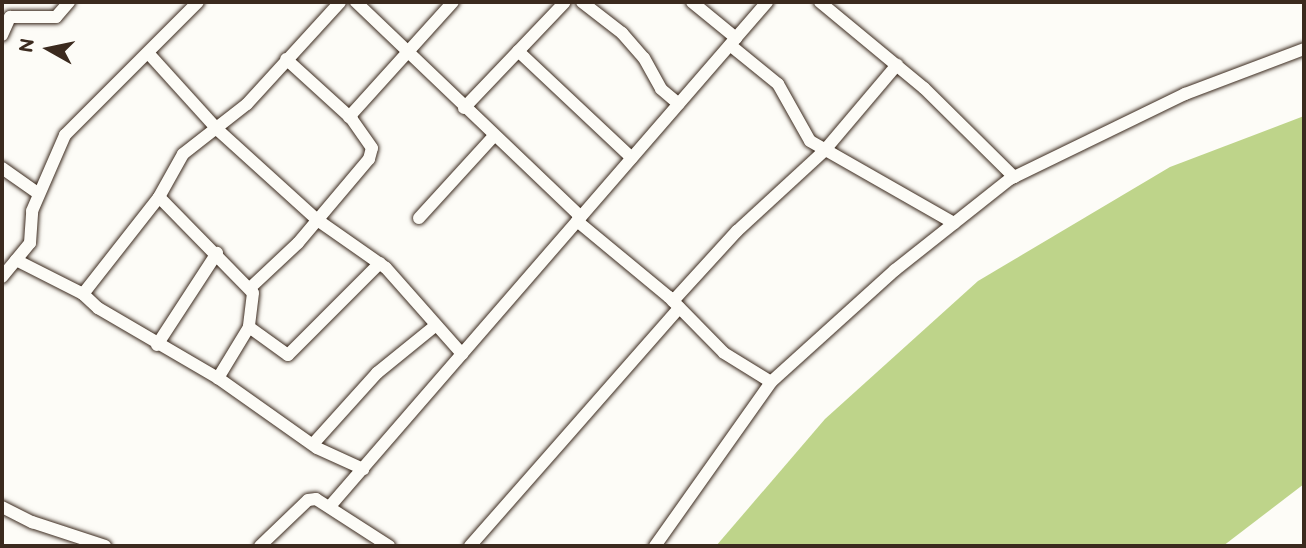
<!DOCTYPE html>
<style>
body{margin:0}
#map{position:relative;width:1306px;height:548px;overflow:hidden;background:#fdfcf7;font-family:"Balsamiq Sans",sans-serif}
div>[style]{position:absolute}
.green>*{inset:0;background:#bed48a}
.roads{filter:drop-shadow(0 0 2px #3b2a1e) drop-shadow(0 0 2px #3b2a1e)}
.street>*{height:12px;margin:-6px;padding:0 6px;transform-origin:6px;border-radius:6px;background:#fdfcf7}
span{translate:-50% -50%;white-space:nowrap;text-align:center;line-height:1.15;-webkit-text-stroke:5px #fdfcf7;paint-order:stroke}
.frame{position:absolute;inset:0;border:4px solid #3b2a1e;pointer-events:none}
.north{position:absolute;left:14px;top:14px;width:70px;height:70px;-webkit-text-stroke:5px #fdfcf7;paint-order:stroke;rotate:279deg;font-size:19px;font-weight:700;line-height:28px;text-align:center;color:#3b2a1e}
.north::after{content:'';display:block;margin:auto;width:24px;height:32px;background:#3b2a1e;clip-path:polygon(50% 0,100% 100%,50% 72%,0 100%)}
</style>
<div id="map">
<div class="green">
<i style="clip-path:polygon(1304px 116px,1304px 484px,1223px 546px,716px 546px,825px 419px,978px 281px,1170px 167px)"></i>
</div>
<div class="roads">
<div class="street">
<i style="left:356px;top:2px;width:311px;rotate:43.7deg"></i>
<i style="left:582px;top:2px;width:51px;rotate:37.8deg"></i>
<i style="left:622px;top:33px;width:33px;rotate:49deg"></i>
<i style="left:644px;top:58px;width:35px;rotate:61deg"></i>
<i style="left:661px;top:89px;width:23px;rotate:40deg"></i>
<i style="left:692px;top:2px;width:57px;rotate:39.3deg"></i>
<i style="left:820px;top:2px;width:135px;rotate:39.6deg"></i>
<i style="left:924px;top:88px;width:127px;rotate:44.7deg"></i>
<i style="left:2px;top:35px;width:20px;rotate:-66deg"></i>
<i style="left:10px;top:17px;width:46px"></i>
<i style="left:56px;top:17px;width:20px;rotate:-49deg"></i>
<i style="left:730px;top:45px;width:62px;rotate:39.1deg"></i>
<i style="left:778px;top:84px;width:65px;rotate:60.7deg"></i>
<i style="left:810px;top:141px;width:166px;rotate:29.7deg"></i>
<i style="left:518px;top:51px;width:156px;rotate:43.2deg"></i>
<i style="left:149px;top:54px;width:103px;rotate:47.8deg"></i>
<i style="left:218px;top:130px;width:132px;rotate:42.2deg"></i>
<i style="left:316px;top:219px;width:85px;rotate:35deg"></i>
<i style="left:386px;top:268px;width:115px;rotate:48.5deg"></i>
<i style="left:464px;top:108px;width:146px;rotate:-46.4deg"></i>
<i style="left:349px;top:117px;width:155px;rotate:-47.9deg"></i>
<i style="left:2px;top:168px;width:45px;rotate:35.1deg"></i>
<i style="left:159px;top:197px;width:134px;rotate:45.6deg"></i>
<i style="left:253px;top:293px;width:34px;rotate:97deg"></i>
<i style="left:249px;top:327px;width:60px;rotate:121.3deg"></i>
<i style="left:419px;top:218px;width:111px;rotate:-47.6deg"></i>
<i style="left:577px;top:221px;width:119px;rotate:39.6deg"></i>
<i style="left:669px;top:297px;width:78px;rotate:45.5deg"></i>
<i style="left:724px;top:353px;width:55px;rotate:31.7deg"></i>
<i style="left:16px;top:260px;width:75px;rotate:26.9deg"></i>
<i style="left:83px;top:294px;width:21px;rotate:43deg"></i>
<i style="left:98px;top:308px;width:139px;rotate:30.3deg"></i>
<i style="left:218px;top:378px;width:121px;rotate:35.3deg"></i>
<i style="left:317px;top:448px;width:51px;rotate:24.5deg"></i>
<i style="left:2px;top:277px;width:44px;rotate:-50.5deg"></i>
<i style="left:30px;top:243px;width:32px;rotate:-86deg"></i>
<i style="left:32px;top:211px;width:83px;rotate:-66.5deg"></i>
<i style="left:65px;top:135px;width:188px;rotate:-45deg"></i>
<i style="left:250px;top:288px;width:66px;rotate:-43.2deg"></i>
<i style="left:298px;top:243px;width:110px;rotate:-49.8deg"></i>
<i style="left:369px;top:159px;width:11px;rotate:-75deg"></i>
<i style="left:372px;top:148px;width:35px;rotate:-125deg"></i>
<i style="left:352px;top:119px;width:89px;rotate:-137.7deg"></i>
<i style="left:83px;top:294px;width:123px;rotate:-51.9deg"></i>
<i style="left:159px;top:197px;width:49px;rotate:-60.8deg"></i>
<i style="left:183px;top:154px;width:81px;rotate:-38deg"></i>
<i style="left:247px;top:104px;width:138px;rotate:-47.6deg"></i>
<i style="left:673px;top:301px;width:95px;rotate:-47.6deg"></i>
<i style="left:737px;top:231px;width:118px;rotate:-42.6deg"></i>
<i style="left:824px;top:151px;width:113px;rotate:-49.7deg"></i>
<i style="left:249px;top:327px;width:48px;rotate:35.7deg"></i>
<i style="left:288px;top:355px;width:130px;rotate:-45deg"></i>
<i style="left:157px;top:345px;width:110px;rotate:-56.9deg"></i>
<i style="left:313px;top:444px;width:96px;rotate:-48deg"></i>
<i style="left:377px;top:373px;width:76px;rotate:-39.1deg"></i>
<i style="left:331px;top:505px;width:666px;rotate:-49.08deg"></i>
<i style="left:2px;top:507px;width:34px;rotate:27deg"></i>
<i style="left:32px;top:522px;width:77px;rotate:18.2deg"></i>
<i style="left:260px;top:546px;width:66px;rotate:-43.8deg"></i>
<i style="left:308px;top:500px;width:8px;rotate:-7deg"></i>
<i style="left:316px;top:499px;width:87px;rotate:32.8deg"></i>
<i style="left:470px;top:546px;width:317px;rotate:-48.7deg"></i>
<i style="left:655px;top:546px;width:201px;rotate:-54.7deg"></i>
<i style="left:771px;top:382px;width:167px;rotate:-42.1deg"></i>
<i style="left:895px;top:270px;width:147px;rotate:-38.4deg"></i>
<i style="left:1010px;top:179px;width:195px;rotate:-25.9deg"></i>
<i style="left:1185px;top:94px;width:127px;rotate:-20.7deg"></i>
</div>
</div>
<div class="frame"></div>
<div class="north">N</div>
</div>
